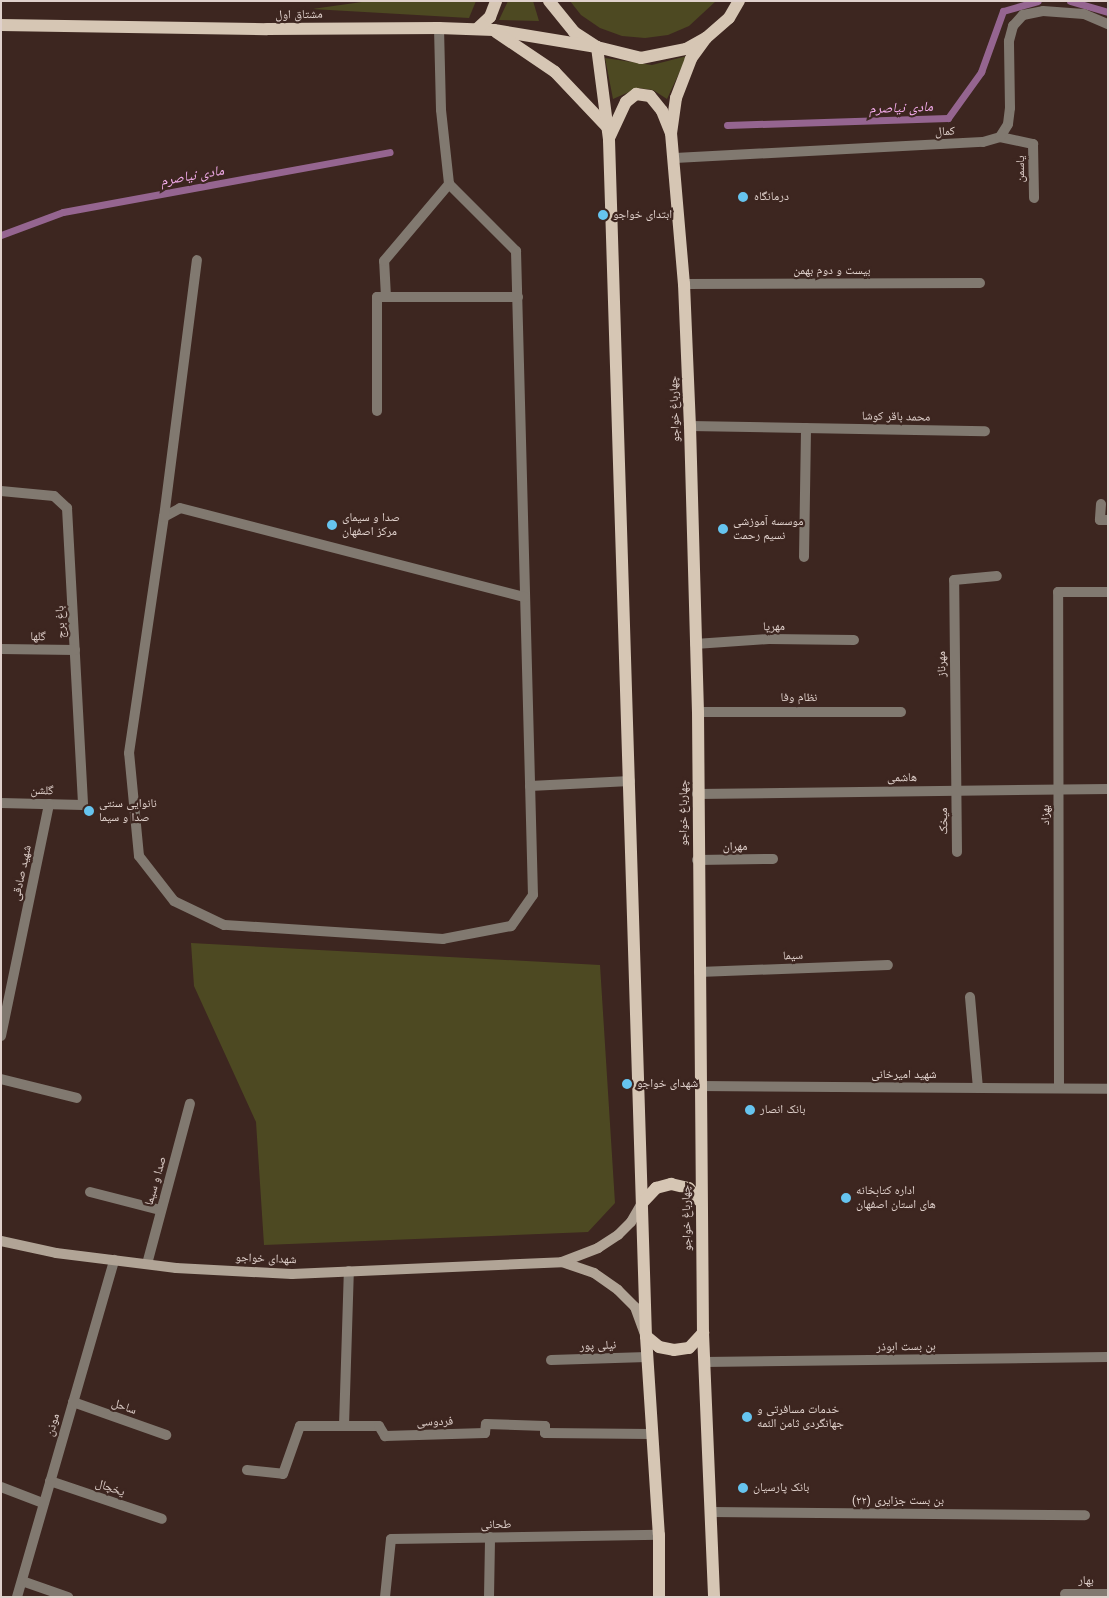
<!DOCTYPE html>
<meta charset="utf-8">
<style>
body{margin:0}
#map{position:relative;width:1109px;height:1598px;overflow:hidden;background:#3d2620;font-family:Helvetica,"Noto Naskh Arabic",sans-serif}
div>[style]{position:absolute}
.green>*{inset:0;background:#4d4922}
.stream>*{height:7px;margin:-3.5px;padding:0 3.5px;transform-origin:3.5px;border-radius:3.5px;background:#956590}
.lane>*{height:10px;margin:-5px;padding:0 5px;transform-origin:5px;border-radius:5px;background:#817970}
.street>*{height:10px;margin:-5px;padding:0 5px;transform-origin:5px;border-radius:5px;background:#817970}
.secondary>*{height:10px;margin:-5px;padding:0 5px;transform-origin:5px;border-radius:5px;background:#b1a496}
.primary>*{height:12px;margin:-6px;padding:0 6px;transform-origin:6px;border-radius:6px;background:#d6c6b4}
.dots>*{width:14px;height:14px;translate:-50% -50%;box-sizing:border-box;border:2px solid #3d2620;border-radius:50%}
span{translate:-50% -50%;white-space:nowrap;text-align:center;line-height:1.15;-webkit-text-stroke:4.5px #3d2620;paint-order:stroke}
.street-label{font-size:12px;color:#e0d1cc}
.poi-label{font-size:12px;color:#e0d1cc}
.left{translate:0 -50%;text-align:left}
.water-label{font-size:14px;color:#f6aeee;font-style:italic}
.frame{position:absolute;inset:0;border:2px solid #e0d1cc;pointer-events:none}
</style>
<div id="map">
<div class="green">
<i style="clip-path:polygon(369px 1px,476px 1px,469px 18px,312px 9px)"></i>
<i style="clip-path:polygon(508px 1px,533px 1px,539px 21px,499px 20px)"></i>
<i style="clip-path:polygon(570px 1px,716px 1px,689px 26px,668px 35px,645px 38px,622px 36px,600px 28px,581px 15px)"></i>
<i style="clip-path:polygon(687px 56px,667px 99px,653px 90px,638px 88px,613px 99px,605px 58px,652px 65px)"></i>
<i style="clip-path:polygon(191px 943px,600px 965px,615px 1203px,588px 1232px,264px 1245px,256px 1122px,194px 986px)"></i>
</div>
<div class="stream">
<i style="left:1070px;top:1px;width:40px;rotate:16deg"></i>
<i style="left:727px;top:125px;width:221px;rotate:-1.8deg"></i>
<i style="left:948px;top:118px;width:57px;rotate:-54.3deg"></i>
<i style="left:981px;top:72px;width:65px;rotate:-70.2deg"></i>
<i style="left:1003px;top:11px;width:36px;rotate:-16deg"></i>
<i style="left:1px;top:235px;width:66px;rotate:-20.4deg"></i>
<i style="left:63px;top:212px;width:332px;rotate:-10.4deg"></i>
</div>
<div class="lane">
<i style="left:439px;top:28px;width:82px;rotate:88.6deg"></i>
<i style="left:441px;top:110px;width:74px;rotate:83.8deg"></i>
<i style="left:449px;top:184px;width:95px;rotate:45deg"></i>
<i style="left:516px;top:251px;width:644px;rotate:88.49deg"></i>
<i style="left:533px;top:895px;width:38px;rotate:125deg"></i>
<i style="left:511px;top:926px;width:69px;rotate:169.2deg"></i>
<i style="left:443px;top:939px;width:219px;rotate:-176.3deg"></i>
<i style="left:224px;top:925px;width:55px;rotate:-154.4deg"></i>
<i style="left:174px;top:901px;width:57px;rotate:-127.9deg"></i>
<i style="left:139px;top:856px;width:103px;rotate:-95.5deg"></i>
<i style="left:129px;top:753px;width:239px;rotate:-81.6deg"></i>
<i style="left:164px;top:517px;width:18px;rotate:-29deg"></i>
<i style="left:180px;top:508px;width:356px;rotate:14.5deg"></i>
<i style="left:386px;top:297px;width:36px;rotate:-93deg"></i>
<i style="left:384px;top:261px;width:101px;rotate:-49.8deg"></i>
<i style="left:377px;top:411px;width:114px;rotate:-90deg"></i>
<i style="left:377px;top:297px;width:141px"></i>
<i style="left:164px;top:517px;width:259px;rotate:-82.7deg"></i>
<i style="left:530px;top:786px;width:100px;rotate:-2.9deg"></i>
</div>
<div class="street">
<i style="left:1000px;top:137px;width:34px;rotate:12deg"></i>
<i style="left:1033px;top:144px;width:54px;rotate:88.9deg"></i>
<i style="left:675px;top:158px;width:308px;rotate:-3deg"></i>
<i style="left:983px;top:142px;width:18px;rotate:-16deg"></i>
<i style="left:1000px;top:137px;width:15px;rotate:-58deg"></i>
<i style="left:1008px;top:124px;width:16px;rotate:-83deg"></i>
<i style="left:1010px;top:108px;width:67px;rotate:-90.9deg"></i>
<i style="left:1009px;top:41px;width:16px;rotate:-75deg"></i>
<i style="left:1013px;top:26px;width:15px;rotate:-48deg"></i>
<i style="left:1023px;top:15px;width:20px;rotate:-11deg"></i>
<i style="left:1043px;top:11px;width:41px;rotate:4.2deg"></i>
<i style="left:1084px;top:14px;width:26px;rotate:23deg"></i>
<i style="left:684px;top:284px;width:296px;rotate:-0.2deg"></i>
<i style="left:690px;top:426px;width:295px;rotate:1deg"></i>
<i style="left:1px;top:491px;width:53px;rotate:5.4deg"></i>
<i style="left:54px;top:496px;width:18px;rotate:43deg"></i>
<i style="left:67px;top:508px;width:297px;rotate:86.9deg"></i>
<i style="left:83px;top:805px;width:82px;rotate:-178.6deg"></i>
<i style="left:1101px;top:504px;width:16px;rotate:94deg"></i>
<i style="left:1100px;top:520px;width:8px"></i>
<i style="left:804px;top:557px;width:129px;rotate:-89.1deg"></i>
<i style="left:695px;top:644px;width:74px;rotate:-3.9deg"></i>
<i style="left:769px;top:639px;width:85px;rotate:0.7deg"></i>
<i style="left:1px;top:649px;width:74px;rotate:0.8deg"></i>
<i style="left:698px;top:712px;width:203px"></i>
<i style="left:697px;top:794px;width:411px;rotate:-0.7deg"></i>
<i style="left:957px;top:852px;width:272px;rotate:-90.6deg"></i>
<i style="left:954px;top:580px;width:43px;rotate:-5.3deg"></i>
<i style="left:697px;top:860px;width:76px;rotate:-0.8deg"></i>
<i style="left:699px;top:972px;width:189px;rotate:-2.1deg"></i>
<i style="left:970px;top:997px;width:91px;rotate:85deg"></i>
<i style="left:1px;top:1036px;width:237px;rotate:-78.3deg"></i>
<i style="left:1px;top:1079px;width:78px;rotate:14deg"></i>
<i style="left:699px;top:1086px;width:409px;rotate:0.4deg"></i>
<i style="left:1059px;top:1088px;width:496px;rotate:-90.1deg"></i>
<i style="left:1058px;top:592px;width:50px"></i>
<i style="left:90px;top:1192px;width:72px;rotate:14.4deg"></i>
<i style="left:147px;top:1264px;width:166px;rotate:-75deg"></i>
<i style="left:551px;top:1360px;width:96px;rotate:-1.8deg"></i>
<i style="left:704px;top:1362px;width:404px;rotate:-0.7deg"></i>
<i style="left:73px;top:1402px;width:99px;rotate:19.5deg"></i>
<i style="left:344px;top:1426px;width:155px;rotate:-88.2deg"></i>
<i style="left:247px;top:1470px;width:36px;rotate:6deg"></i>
<i style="left:283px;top:1474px;width:51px;rotate:-70.5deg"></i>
<i style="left:300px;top:1426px;width:79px"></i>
<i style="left:379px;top:1426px;width:12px;rotate:59deg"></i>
<i style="left:385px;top:1436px;width:100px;rotate:-1.7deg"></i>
<i style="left:485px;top:1433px;width:9px;rotate:-84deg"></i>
<i style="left:486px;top:1424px;width:59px;rotate:1.9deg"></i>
<i style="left:545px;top:1426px;width:7px;rotate:90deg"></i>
<i style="left:545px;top:1433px;width:105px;rotate:0.5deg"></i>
<i style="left:50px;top:1481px;width:118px;rotate:18.7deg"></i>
<i style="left:1px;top:1487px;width:45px;rotate:20.9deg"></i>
<i style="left:711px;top:1512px;width:374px;rotate:0.5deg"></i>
<i style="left:22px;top:1581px;width:49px;rotate:19.2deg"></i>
<i style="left:1065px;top:1594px;width:43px"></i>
<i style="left:17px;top:1597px;width:351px;rotate:-73.9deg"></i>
<i style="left:385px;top:1597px;width:58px;rotate:-84.1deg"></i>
<i style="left:391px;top:1539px;width:268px;rotate:-0.9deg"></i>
<i style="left:489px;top:1597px;width:60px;rotate:-89deg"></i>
</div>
<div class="secondary">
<i style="left:1px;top:1241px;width:56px;rotate:12.3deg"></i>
<i style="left:56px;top:1253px;width:121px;rotate:7.1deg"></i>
<i style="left:176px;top:1268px;width:116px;rotate:3deg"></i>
<i style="left:292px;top:1274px;width:270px;rotate:-2.5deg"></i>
<i style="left:562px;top:1262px;width:39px;rotate:-21deg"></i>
<i style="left:598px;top:1248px;width:24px;rotate:-33deg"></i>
<i style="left:618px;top:1235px;width:18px;rotate:-45deg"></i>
<i style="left:631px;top:1222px;width:24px;rotate:-60deg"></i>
<i style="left:562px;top:1262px;width:34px;rotate:19deg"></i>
<i style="left:594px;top:1273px;width:29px;rotate:35deg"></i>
<i style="left:618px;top:1290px;width:24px;rotate:45deg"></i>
<i style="left:635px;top:1307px;width:27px;rotate:70deg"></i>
</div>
<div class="primary">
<i style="left:549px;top:1px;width:40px;rotate:51deg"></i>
<i style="left:574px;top:32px;width:27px;rotate:33deg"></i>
<i style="left:597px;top:47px;width:45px;rotate:14deg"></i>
<i style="left:641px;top:58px;width:46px;rotate:-11.3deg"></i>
<i style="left:686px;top:49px;width:23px;rotate:-29deg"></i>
<i style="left:706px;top:38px;width:30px;rotate:-41deg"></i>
<i style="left:729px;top:18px;width:20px;rotate:-60deg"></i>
<i style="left:1px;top:25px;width:266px;rotate:0.9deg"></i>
<i style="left:267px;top:29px;width:172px;rotate:-0.3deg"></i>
<i style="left:439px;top:28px;width:55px;rotate:2.1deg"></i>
<i style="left:494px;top:30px;width:104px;rotate:9.4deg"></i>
<i style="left:477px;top:29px;width:18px;rotate:-43deg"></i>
<i style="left:490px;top:17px;width:17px;rotate:-69deg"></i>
<i style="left:496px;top:32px;width:71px;rotate:34.1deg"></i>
<i style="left:555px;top:72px;width:76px;rotate:46.6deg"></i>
<i style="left:706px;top:38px;width:26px;rotate:126deg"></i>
<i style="left:691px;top:59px;width:42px;rotate:111deg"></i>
<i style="left:676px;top:98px;width:35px;rotate:98deg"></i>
<i style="left:671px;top:133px;width:152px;rotate:85.1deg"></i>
<i style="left:684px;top:284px;width:142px;rotate:87.6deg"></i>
<i style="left:690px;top:426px;width:286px;rotate:88.4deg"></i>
<i style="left:698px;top:712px;width:621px;rotate:89.54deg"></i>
<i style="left:703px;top:1333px;width:264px;rotate:87.6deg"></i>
<i style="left:597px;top:47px;width:94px;rotate:82.6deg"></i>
<i style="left:609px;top:140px;width:1197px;rotate:88.23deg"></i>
<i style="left:646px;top:1336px;width:199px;rotate:86.3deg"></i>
<i style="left:659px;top:1535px;width:62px;rotate:90deg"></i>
<i style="left:610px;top:136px;width:38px;rotate:-65deg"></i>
<i style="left:626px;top:102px;width:13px;rotate:-39deg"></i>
<i style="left:636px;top:94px;width:14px;rotate:8deg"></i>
<i style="left:650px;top:96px;width:19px;rotate:51deg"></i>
<i style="left:662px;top:111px;width:24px;rotate:68deg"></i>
<i style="left:644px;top:1201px;width:18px;rotate:-47deg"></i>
<i style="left:656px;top:1188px;width:16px;rotate:-15deg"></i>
<i style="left:671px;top:1184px;width:18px;rotate:13deg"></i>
<i style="left:689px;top:1188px;width:17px;rotate:50deg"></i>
<i style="left:646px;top:1336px;width:17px;rotate:40deg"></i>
<i style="left:659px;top:1347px;width:15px;rotate:11deg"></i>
<i style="left:674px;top:1350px;width:15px;rotate:-8deg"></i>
<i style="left:689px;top:1348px;width:21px;rotate:-47deg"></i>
</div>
<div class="dots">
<i style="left:743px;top:197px;background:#66c4ef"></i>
<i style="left:603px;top:215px;background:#66c4ef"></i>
<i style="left:332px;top:525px;background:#66c4ef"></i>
<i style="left:723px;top:529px;background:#66c4ef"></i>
<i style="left:89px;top:811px;background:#66c4ef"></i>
<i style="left:627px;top:1084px;background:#66c4ef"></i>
<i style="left:750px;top:1110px;background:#66c4ef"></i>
<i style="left:846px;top:1198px;background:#66c4ef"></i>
<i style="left:747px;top:1417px;background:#66c4ef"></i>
<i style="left:743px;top:1488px;background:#66c4ef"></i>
</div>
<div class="street-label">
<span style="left:299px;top:15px;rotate:-1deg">مشتاق اول</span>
<span style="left:945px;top:132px;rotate:-3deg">کمال</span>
<span style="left:1021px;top:169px;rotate:-90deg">یاسمن</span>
<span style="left:832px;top:271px">بیست و دوم بهمن</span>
<span style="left:675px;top:409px;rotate:-92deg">چهارباغ خواجو</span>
<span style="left:896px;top:417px;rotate:1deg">محمد باقر کوشا</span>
<span style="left:61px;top:622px;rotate:-93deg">باغ برج</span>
<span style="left:774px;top:627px;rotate:-1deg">مهریا</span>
<span style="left:38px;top:637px;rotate:1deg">گلها</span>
<span style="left:942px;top:664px;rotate:-91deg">مهرناز</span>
<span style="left:799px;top:698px">نظام وفا</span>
<span style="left:902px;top:778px;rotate:-1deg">هاشمی</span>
<span style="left:42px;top:791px;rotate:1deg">گلشن</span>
<span style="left:684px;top:813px;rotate:-90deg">چهارباغ خواجو</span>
<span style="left:1046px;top:815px;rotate:-90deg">بهزاد</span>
<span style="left:944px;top:821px;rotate:-91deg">میخک</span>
<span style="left:735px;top:847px;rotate:-1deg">مهران</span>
<span style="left:22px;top:873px;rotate:-78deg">شهید صادقی</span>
<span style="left:793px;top:956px;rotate:-2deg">سیما</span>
<span style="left:904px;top:1075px">شهید امیرخانی</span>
<span style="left:156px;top:1181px;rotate:-74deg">صدا و سیما</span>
<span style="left:687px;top:1218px;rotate:-91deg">چهارباغ خواجو</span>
<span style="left:266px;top:1259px;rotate:2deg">شهدای خواجو</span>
<span style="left:598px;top:1346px;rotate:-2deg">نیلی پور</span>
<span style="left:906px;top:1347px;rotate:-1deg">بن بست ابوذر</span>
<span style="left:124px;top:1407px;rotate:20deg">ساحل</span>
<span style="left:435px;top:1422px;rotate:-2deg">فردوسی</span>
<span style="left:53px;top:1425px;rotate:-74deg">موذن</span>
<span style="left:110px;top:1488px;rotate:19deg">یخچال</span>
<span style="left:898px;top:1501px">بن بست جزایری (۲۲)</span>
<span style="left:496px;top:1525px;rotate:-1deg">طحانی</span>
<span style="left:1086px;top:1581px">بهار</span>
</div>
<div class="poi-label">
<span class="left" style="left:754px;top:197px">درمانگاه</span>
<span class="left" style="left:613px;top:215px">ابتدای خواجو</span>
<span class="left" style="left:342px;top:525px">صدا و سیمای<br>مرکز اصفهان</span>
<span class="left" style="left:733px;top:529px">موسسه آموزشی<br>نسیم رحمت</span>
<span class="left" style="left:99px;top:811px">نانوایی سنتی<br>صدا و سیما</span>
<span class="left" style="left:637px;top:1084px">شهدای خواجو</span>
<span class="left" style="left:760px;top:1110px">بانک انصار</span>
<span class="left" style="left:856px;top:1198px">اداره کتابخانه<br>های استان اصفهان</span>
<span class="left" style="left:757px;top:1417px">خدمات مسافرتی و<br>جهانگردی ثامن الئمه</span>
<span class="left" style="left:753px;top:1488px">بانک پارسیان</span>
</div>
<div class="water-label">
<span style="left:901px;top:107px;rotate:-2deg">مادی نیاصرم</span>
<span style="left:192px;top:175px;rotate:-10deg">مادی نیاصرم</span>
</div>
<div class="frame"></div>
</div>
